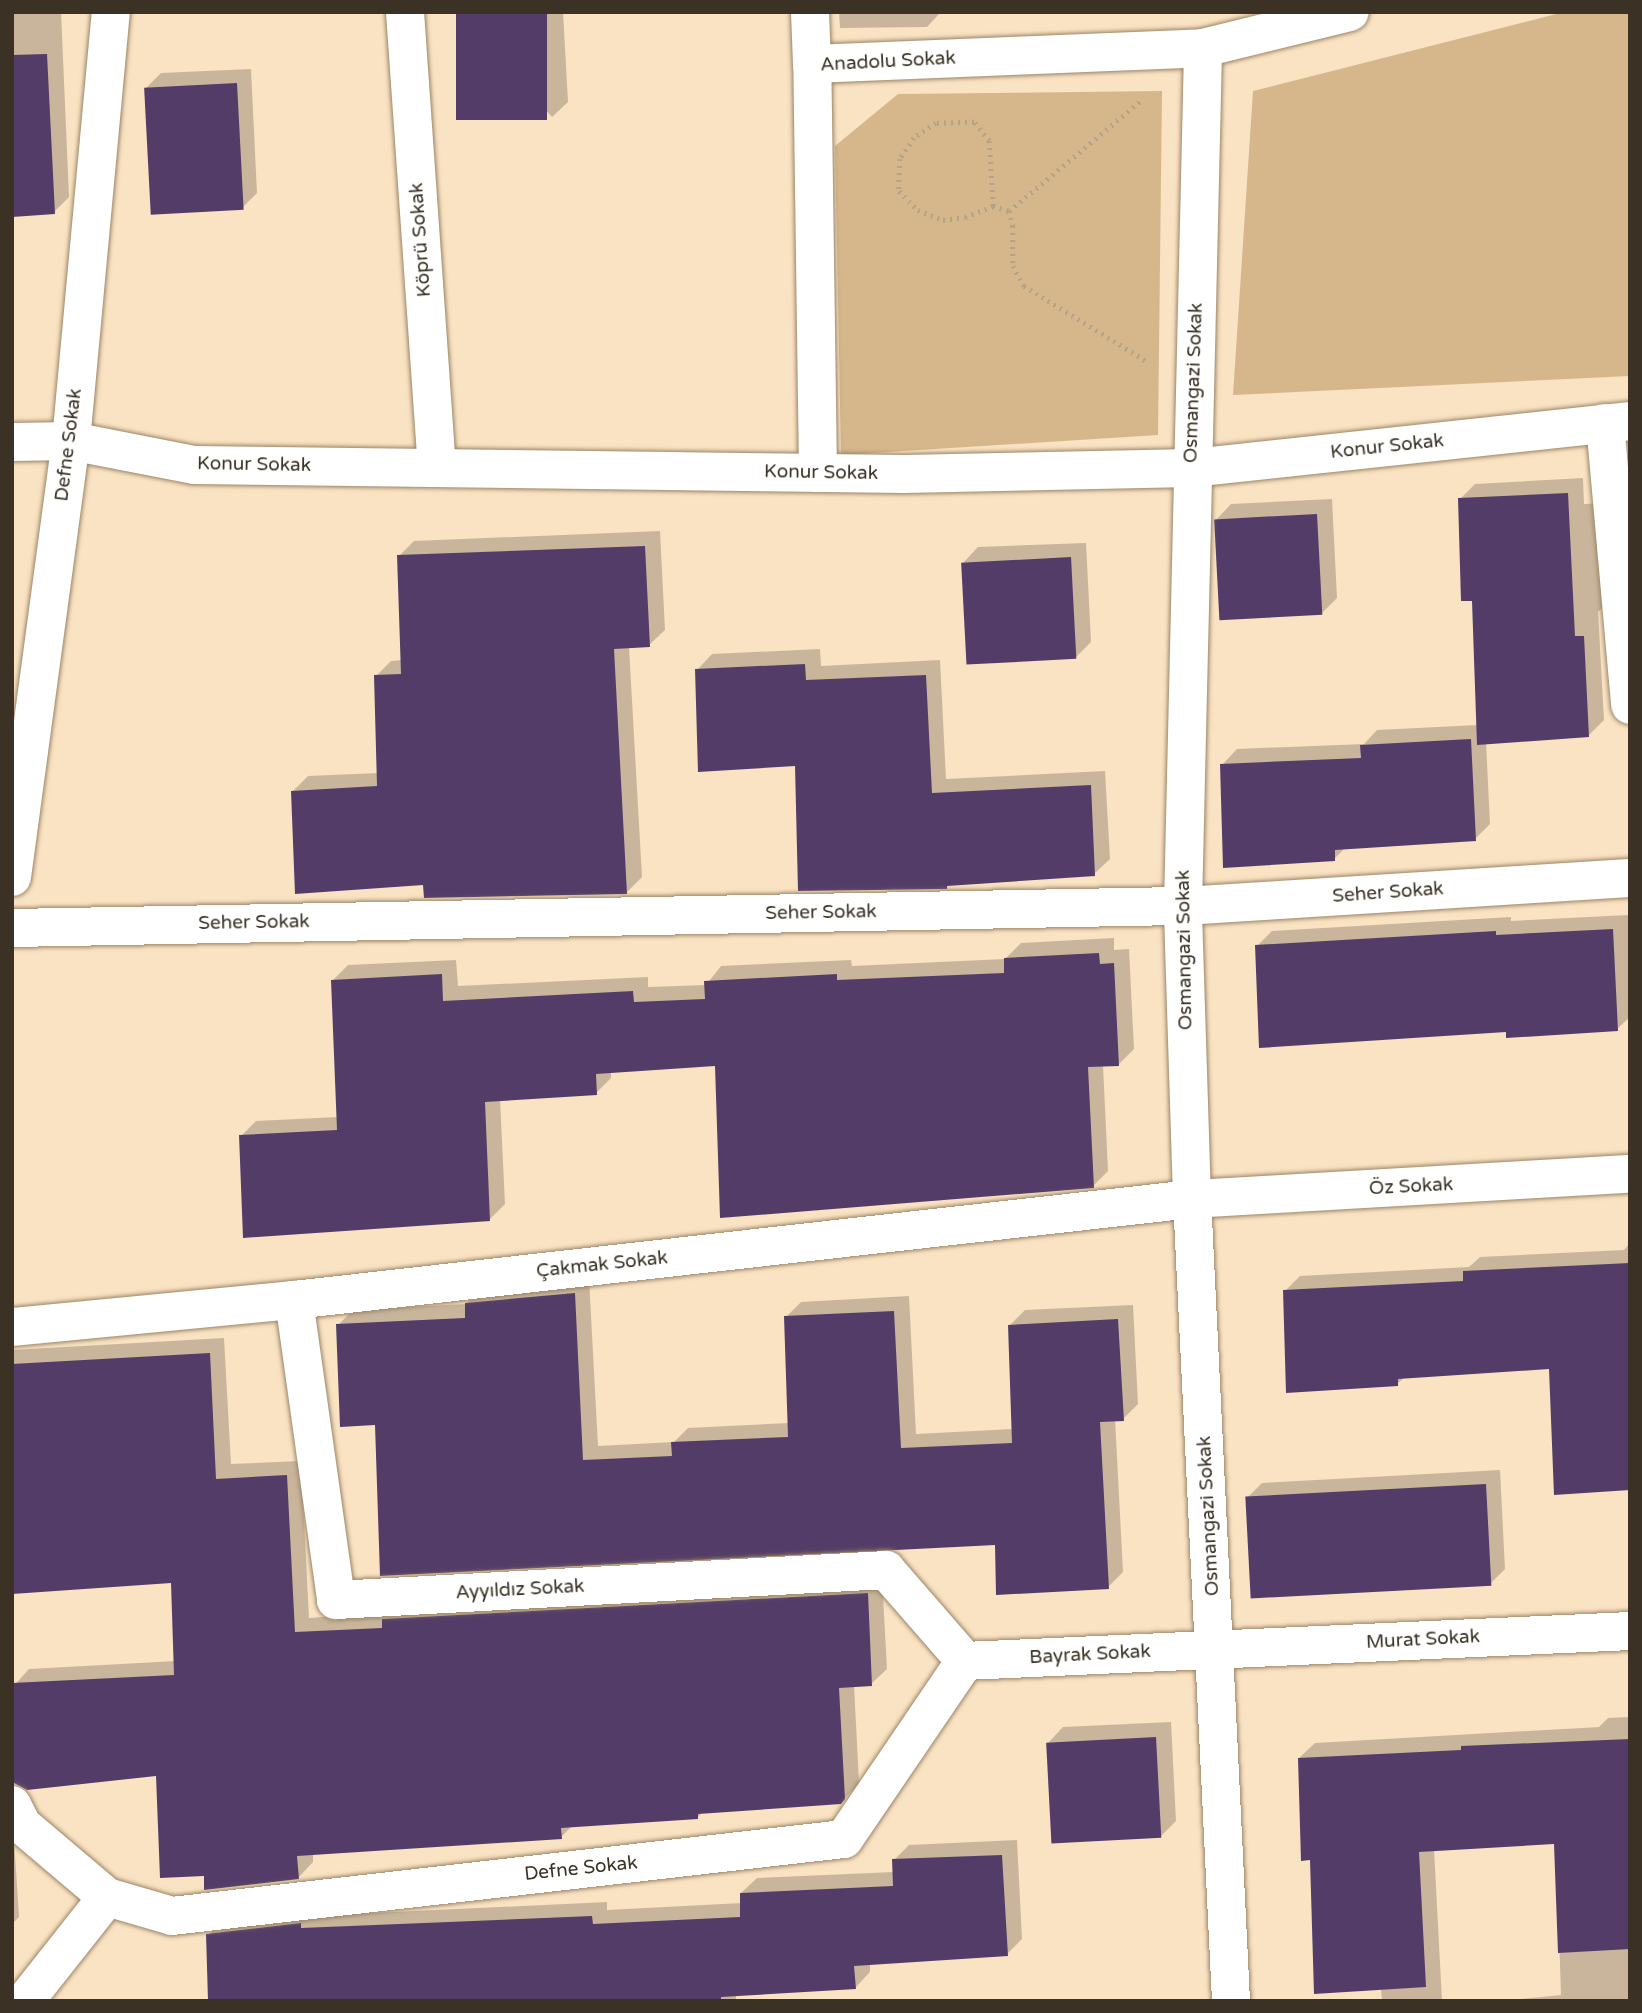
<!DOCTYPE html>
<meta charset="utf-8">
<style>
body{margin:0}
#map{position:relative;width:1642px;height:2013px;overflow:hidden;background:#fae3c3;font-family:"Varela Round",sans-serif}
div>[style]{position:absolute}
.green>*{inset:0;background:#d6b78c}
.shadow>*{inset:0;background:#0003}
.building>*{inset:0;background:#533d68;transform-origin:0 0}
.path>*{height:4.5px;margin-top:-2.25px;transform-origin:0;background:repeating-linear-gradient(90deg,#b4a289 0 2px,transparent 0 7px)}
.roads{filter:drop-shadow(0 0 2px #9b8567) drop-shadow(0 0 2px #9b8567)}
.minor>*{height:38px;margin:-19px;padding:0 19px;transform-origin:19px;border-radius:19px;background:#fff}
span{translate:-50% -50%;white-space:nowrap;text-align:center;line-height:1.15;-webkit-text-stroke:7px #fff;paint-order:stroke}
.street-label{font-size:19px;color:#3b3225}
.frame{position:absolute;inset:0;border:14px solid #3b3225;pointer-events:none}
</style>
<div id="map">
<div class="green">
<i style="clip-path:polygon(1564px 12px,1630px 12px,1630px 376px,1233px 395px,1253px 91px)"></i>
<i style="clip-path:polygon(1162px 91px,1158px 435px,841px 455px,835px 146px,898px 94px)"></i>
</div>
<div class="shadow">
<i style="clip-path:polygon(12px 12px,61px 12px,69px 197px,54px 212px,12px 215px)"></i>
<i style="clip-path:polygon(457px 12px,563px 12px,568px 102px,552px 117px)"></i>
<i style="clip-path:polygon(839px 12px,1042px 12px,939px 14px,927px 27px,840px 28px)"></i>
<i style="clip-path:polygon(251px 69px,257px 193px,242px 208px,146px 88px,161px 73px)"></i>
<i style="clip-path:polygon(1583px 478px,1584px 504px,1606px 503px,1614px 596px,1598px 612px,1604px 720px,1588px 736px,1486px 742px,1490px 824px,1475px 839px,1346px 847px,1334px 859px,1222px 765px,1237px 749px,1364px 744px,1377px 730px,1478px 725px,1474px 599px,1460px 499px,1475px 484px)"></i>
<i style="clip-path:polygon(1332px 499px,1337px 598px,1321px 614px,1216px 520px,1231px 504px)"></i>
<i style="clip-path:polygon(660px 531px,665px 630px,649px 645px,629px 647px,642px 877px,627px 892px,425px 884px,293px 791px,308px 776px,379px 773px,376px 676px,391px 661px,403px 660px,399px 556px,414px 541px)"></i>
<i style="clip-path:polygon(1086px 543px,1091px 642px,1076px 657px,963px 563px,978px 547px)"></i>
<i style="clip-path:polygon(820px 649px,821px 666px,940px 660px,946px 779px,1105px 771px,1110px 859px,1094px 874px,950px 884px,947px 887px,796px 764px,697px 670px,712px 654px)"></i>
<i style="clip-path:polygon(1628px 915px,1630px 1017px,1617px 1029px,1257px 946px,1272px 931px,1511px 917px,1511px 921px)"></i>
<i style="clip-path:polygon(1114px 938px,1114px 950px,1129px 949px,1134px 1049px,1119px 1064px,1103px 1065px,1108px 1171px,1093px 1186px,717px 1064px,611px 1071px,611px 1078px,596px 1093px,500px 1099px,505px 1204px,490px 1219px,241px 1136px,256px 1121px,338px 1117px,333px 980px,348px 965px,456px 960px,458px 986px,648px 977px,648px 987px,706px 985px,721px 966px,851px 960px,852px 966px,1005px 959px,1021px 943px)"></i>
<i style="clip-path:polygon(1630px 1243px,1630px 1489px,1551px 1367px,1405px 1377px,1397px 1384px,1285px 1291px,1300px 1276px,1469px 1267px,1480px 1257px,1624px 1250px)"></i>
<i style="clip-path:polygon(589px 1278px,598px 1446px,674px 1442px,688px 1428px,789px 1423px,786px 1317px,801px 1302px,909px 1296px,916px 1434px,1013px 1429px,1010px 1325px,1025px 1310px,1133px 1305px,1138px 1404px,1123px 1419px,1115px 1419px,1123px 1572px,1108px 1587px,996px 1543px,377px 1423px,338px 1325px,353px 1310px,466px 1304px,482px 1288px)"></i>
<i style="clip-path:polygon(224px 1338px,231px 1464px,301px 1461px,309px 1618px,882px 1578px,887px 1669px,871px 1684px,854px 1685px,859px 1782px,856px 1787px,840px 1803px,703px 1811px,698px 1817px,573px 1825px,561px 1837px,313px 1853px,313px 1862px,298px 1878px,206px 1874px,157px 1774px,12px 1782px,12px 1688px,29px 1669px,176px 1661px,173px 1582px,12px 1592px,12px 1350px)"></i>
<i style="clip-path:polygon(1500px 1470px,1505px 1569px,1490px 1584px,1246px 1499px,1262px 1483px)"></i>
<i style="clip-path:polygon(1630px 1717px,1630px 2001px,1500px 2001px,1561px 1995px,1556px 1842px,1434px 1849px,1442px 2001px,1382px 2001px,1381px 1988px,1311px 1858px,1299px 1758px,1315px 1743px,1599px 1727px,1608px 1718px)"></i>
<i style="clip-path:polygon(1171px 1722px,1176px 1821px,1161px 1836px,1048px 1743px,1063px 1727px)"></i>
<i style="clip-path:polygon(12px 1808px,19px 1917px,12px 1924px)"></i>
<i style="clip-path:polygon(1017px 1840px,1022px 1939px,1007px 1954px,870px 1963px,870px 1972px,855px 1988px,736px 1994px,736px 2001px,210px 2001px,208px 1935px,223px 1920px,607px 1902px,607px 1910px,742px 1903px,741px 1893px,757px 1878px,894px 1872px,894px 1860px,909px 1845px)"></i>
</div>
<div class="building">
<i style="left:456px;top:12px;width:91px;height:108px"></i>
<i style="clip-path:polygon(47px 54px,55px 214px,12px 217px,12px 55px)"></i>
<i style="left:237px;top:83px;width:127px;height:93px;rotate:87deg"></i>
<i style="clip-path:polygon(1568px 493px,1575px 636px,1584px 636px,1589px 737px,1477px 745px,1472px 601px,1461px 601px,1458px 498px)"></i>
<i style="left:1317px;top:514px;width:101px;height:103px;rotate:87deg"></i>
<i style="clip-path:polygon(645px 546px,650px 647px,614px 649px,627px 894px,424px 898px,423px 885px,295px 894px,291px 791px,377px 786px,374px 675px,401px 674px,397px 555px)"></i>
<i style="left:1071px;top:557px;width:102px;height:110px;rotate:87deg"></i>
<i style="clip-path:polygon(805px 664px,806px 680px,926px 675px,932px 793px,1091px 785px,1095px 876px,947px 886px,947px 889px,798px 891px,795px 766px,698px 772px,695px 669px)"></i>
<i style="clip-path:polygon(1471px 739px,1476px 841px,1335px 850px,1335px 861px,1223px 868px,1220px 764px,1361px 758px,1360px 745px)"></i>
<i style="clip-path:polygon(1613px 929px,1618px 1031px,1506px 1038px,1506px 1032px,1259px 1048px,1255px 945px,1496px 931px,1496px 935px)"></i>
<i style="clip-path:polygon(1099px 953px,1100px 964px,1114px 963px,1119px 1066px,1088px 1067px,1094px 1188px,720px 1218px,715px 1066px,596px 1074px,597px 1095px,485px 1102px,490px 1221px,243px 1238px,239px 1135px,337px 1130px,331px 980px,442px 974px,443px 1001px,633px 991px,634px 1002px,705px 999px,704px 981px,837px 974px,837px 980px,1004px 973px,1004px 958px)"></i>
<i style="clip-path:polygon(1630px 1263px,1630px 1490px,1554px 1495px,1549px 1369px,1398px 1379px,1398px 1386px,1286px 1393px,1283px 1290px,1463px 1281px,1463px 1271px)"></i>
<i style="clip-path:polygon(575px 1293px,583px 1460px,672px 1456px,671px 1442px,788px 1437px,784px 1316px,894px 1311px,901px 1448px,1012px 1443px,1008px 1325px,1118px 1319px,1124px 1421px,1100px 1422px,1109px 1589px,996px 1595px,995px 1545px,380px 1576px,375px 1425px,340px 1427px,336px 1324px,465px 1318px,465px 1303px)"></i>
<i style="clip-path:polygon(210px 1353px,216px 1479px,287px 1475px,295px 1632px,382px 1628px,382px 1619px,868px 1593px,872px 1686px,839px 1688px,845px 1799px,841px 1804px,698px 1814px,698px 1819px,561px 1828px,562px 1839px,297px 1856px,299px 1879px,204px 1890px,204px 1876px,160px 1878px,156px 1776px,27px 1790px,14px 1783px,12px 1683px,174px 1675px,171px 1583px,12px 1594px,12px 1364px)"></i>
<i style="left:1486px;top:1484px;width:102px;height:241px;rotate:87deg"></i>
<i style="left:1156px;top:1737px;width:101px;height:110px;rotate:87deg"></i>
<i style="clip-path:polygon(1630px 1739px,1630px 1949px,1558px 1953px,1554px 1844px,1419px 1852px,1426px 1987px,1314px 1994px,1310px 1860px,1301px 1861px,1298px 1758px,1461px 1750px,1461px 1746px)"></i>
<i style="clip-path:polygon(1002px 1855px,1008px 1956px,854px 1966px,856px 1989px,721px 1997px,721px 2001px,208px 2001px,206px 1934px,301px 1923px,301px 1928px,592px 1916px,593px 1924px,740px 1917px,740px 1893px,893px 1886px,892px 1859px)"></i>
</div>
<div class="path">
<i style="left:993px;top:206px;width:65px;rotate:-93.5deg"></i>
<i style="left:989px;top:141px;width:24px;rotate:-128deg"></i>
<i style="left:974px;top:122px;width:38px;rotate:178deg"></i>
<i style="left:936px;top:123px;width:27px;rotate:146deg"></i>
<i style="left:914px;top:138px;width:25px;rotate:124deg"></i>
<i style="left:900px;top:159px;width:32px;rotate:92deg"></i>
<i style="left:899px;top:191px;width:27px;rotate:45deg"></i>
<i style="left:918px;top:210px;width:27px;rotate:22deg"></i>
<i style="left:943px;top:220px;width:22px;rotate:-8deg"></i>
<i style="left:965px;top:217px;width:30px;rotate:-21deg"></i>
<i style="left:993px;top:206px;width:17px;rotate:17deg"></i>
<i style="left:1009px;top:211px;width:16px;rotate:75deg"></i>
<i style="left:1013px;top:226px;width:40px;rotate:90deg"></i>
<i style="left:1013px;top:266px;width:23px;rotate:61deg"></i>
<i style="left:1024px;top:286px;width:145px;rotate:31.5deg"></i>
<i style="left:1009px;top:211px;width:175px;rotate:-39.9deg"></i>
</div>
<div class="roads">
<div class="minor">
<i style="left:405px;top:12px;width:457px;rotate:86deg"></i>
<i style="left:810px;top:12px;width:52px;rotate:87.8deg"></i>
<i style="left:1605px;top:423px;width:283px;rotate:84.9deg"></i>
<i style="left:12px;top:442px;width:59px;rotate:-1deg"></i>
<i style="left:71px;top:441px;width:126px;rotate:11deg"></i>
<i style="left:195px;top:465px;width:709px;rotate:0.73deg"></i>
<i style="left:904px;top:474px;width:287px;rotate:-1.2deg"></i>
<i style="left:1191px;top:468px;width:442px;rotate:-6.1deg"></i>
<i style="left:818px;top:473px;width:409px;rotate:-90.8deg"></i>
<i style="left:812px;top:64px;width:391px;rotate:-2.3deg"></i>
<i style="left:12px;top:877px;width:440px;rotate:-82.3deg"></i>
<i style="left:71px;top:441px;width:431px;rotate:-84.7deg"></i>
<i style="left:12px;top:928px;width:1171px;rotate:-1.08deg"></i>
<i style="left:1183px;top:906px;width:448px;rotate:-3.6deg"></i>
<i style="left:294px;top:1300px;width:303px;rotate:82deg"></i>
<i style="left:336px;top:1600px;width:551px;rotate:-3.12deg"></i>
<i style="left:886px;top:1570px;width:121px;rotate:49deg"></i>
<i style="left:12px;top:1327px;width:283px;rotate:-5.5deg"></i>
<i style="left:294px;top:1300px;width:904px;rotate:-6.42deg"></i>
<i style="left:1192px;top:1199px;width:439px;rotate:-3.3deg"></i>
<i style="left:965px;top:1661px;width:666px;rotate:-2.58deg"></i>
<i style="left:12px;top:1805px;width:22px;rotate:63deg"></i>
<i style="left:22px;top:1825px;width:111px;rotate:40.3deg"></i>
<i style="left:107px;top:1897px;width:68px;rotate:16.3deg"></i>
<i style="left:172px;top:1916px;width:676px;rotate:-6.54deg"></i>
<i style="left:844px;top:1839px;width:215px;rotate:-55.8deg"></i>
<i style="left:25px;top:2001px;width:132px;rotate:-51.7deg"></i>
<i style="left:1231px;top:2001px;width:803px;rotate:-92.78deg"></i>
<i style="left:1192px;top:1199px;width:293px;rotate:-91.8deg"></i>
<i style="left:1183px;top:906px;width:858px;rotate:-88.66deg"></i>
<i style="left:1203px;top:48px;width:151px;rotate:-13.8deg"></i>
</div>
</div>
<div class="street-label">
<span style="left:888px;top:62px;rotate:-3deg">Anadolu Sokak</span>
<span style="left:421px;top:240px;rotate:-94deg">Köprü Sokak</span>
<span style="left:1194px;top:383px;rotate:-88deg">Osmangazi Sokak</span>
<span style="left:69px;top:445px;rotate:-83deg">Defne Sokak</span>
<span style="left:1387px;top:447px;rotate:-6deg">Konur Sokak</span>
<span style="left:254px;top:465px;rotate:1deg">Konur Sokak</span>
<span style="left:821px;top:473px;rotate:1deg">Konur Sokak</span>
<span style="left:1388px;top:893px;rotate:-4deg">Seher Sokak</span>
<span style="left:821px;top:913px;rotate:-1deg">Seher Sokak</span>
<span style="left:254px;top:923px;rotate:-1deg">Seher Sokak</span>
<span style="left:1185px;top:950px;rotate:-91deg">Osmangazi Sokak</span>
<span style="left:1411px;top:1187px;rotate:-3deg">Öz Sokak</span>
<span style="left:602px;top:1265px;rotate:-6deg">Çakmak Sokak</span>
<span style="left:1209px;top:1516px;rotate:-93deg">Osmangazi Sokak</span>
<span style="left:520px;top:1590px;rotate:-3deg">Ayyıldız Sokak</span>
<span style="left:1423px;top:1640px;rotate:-3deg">Murat Sokak</span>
<span style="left:1090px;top:1655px;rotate:-3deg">Bayrak Sokak</span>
<span style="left:581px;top:1869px;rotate:-6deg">Defne Sokak</span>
</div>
<div class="frame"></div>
</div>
